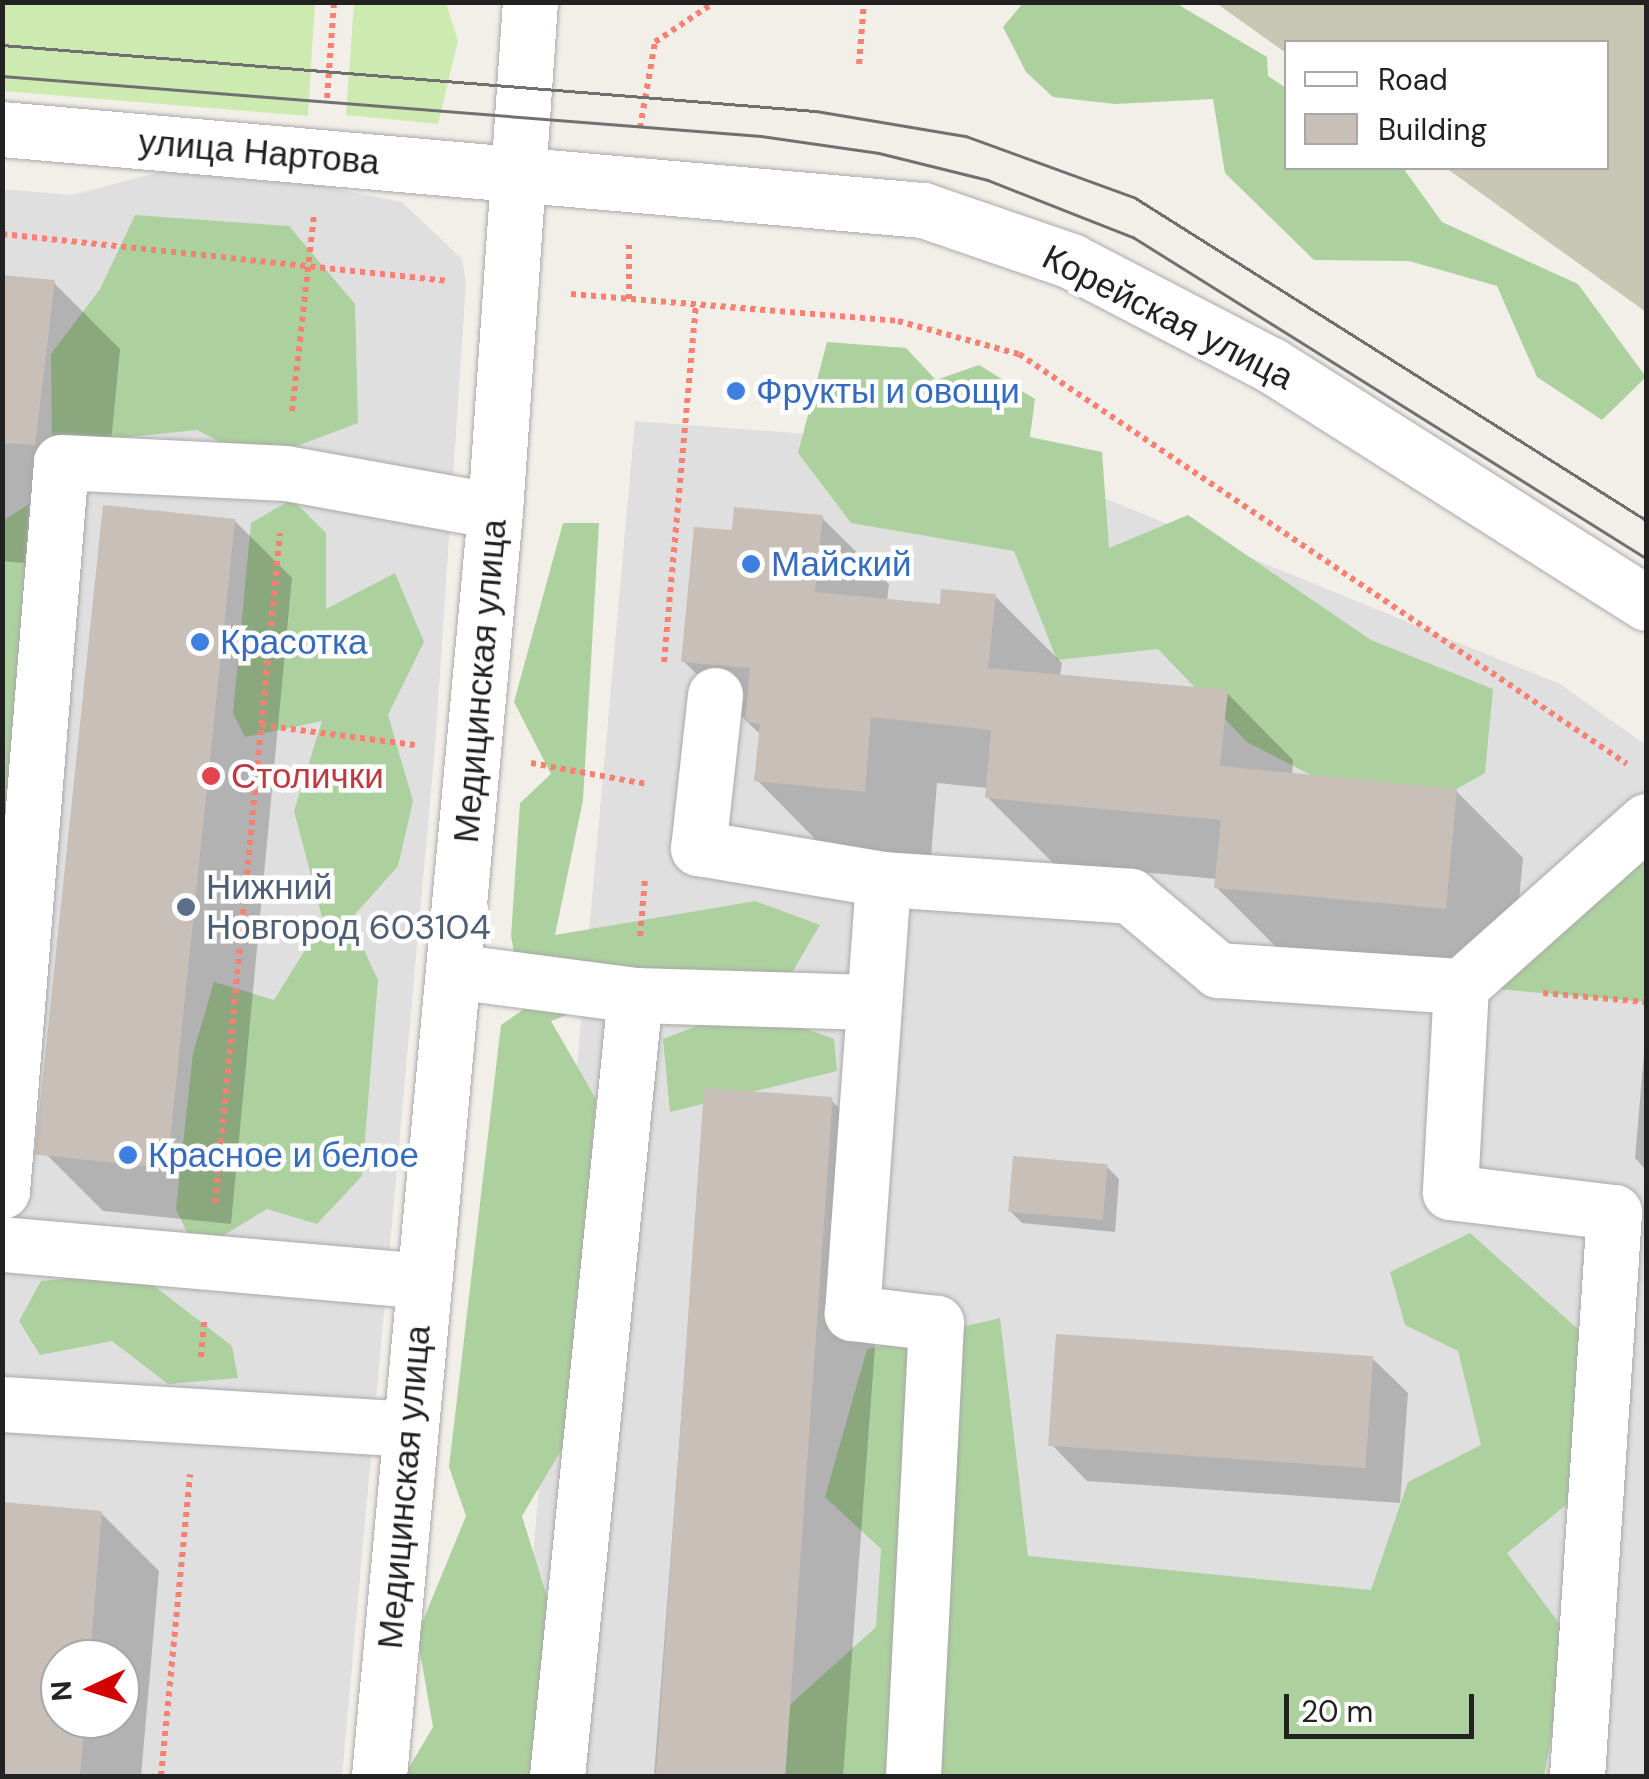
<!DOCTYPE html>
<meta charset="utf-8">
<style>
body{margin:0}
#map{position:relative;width:1649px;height:1779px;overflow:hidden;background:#f2efe9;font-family:"DM Sans",sans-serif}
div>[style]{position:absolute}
.residential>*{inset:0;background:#e0dfdf}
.construction>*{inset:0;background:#c7c7b4}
.grass>*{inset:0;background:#cdebb0}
.forest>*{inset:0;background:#add19e}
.shadow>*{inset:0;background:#0003}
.building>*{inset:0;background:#c7bfb8;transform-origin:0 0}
.path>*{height:6px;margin-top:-3px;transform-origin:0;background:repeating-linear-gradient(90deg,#fa8072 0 5px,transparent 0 10px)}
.roads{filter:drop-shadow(0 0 2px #a9a9a9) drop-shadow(0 0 2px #a9a9a9)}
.minor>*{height:55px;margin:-27.5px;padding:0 27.5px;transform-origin:27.5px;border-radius:27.5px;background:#fff}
.tram>*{height:2.5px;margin:-1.25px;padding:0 1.25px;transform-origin:1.25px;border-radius:1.25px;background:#707070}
.dots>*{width:28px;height:28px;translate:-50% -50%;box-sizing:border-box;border:5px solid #fff;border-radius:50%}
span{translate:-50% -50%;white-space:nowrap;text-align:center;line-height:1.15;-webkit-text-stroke:9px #fff;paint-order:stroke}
.street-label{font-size:35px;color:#222}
.shop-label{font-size:35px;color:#366cbe}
.left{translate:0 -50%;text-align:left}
.health-label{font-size:35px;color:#be3a42}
.service-label{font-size:35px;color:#4e5e75}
.frame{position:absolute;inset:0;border:5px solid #222;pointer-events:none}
.legend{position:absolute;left:1284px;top:40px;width:325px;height:130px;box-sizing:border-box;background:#fff;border:2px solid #a7a7a7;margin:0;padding:12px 18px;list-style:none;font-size:30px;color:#222}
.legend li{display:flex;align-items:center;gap:20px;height:50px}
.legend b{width:50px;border:2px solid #a7a7a7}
.north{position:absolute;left:40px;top:1639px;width:100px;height:100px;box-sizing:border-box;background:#fff;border:2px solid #a7a7a7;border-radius:50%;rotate:266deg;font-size:28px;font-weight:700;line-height:40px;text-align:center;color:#222}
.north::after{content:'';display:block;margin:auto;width:35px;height:45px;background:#d40000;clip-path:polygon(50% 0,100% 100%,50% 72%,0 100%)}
.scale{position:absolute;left:1284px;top:1694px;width:190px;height:45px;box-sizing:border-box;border:5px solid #222;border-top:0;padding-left:12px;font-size:30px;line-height:35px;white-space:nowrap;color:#222;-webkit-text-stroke:8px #fff;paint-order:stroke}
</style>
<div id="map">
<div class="residential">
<i style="clip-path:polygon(evenodd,160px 172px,318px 185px,402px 202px,462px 259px,466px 283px,435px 747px,342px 1776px,3px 1776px,2px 189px,72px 195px,160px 172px,60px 1659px,120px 1659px,120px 1719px,60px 1719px,60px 1659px)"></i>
<i style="clip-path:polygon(635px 421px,979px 447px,1560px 684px,1646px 745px,1646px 1776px,513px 1776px)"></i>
</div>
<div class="construction">
<i style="clip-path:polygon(1216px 3px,1646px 3px,1646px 312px,1446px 168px,1606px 168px,1606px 42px,1286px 42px,1286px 53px)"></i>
</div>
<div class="grass">
<i style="clip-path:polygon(2px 3px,315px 3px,308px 116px,3px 91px)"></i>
<i style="clip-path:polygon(354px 3px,446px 3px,458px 41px,438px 124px,346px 115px)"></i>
</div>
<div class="forest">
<i style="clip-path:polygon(1174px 2px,1267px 57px,1268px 76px,1286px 88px,1286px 168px,1403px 168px,1442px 222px,1578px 284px,1646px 377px,1602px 420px,1537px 377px,1497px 286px,1409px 261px,1314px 260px,1225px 173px,1213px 99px,1115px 104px,1053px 97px,1026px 72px,1003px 27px,1023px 3px)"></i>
<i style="clip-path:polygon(135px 215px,289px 226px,355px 304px,358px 423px,257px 461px,197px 430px,52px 445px,51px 354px,100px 289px)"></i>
<i style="clip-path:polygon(827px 342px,906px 348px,936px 380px,979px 365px,1035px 399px,1030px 437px,1102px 452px,1109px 548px,1188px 515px,1371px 640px,1493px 689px,1485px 773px,1400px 821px,1247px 742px,1158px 649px,1057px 660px,1014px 551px,851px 523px,798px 453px)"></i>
<i style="clip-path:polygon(38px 498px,59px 705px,9px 751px,45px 843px,3px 981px,3px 521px)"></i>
<i style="clip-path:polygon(292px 499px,326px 533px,326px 609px,395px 573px,424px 642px,388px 715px,413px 801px,398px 866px,350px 920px,378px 980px,362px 1176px,317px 1224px,267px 1209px,196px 1252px,176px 1209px,193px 1053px,214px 982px,274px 1000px,323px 921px,294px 811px,322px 721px,245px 737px,233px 713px,251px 523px)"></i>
<i style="clip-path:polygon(563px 523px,599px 523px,583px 800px,555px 935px,755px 901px,820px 925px,767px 1015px,834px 1039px,837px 1071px,670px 1112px,663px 1039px,707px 1022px,676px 973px,551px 1021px,596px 1099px,574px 1360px,590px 1402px,522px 1516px,560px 1639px,568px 1776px,404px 1776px,433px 1727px,417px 1635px,466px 1516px,449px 1467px,501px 1025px,524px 1009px,511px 936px,520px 803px,551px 774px,514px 702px)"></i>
<i style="clip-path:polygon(1646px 821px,1646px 1002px,1461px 986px)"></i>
<i style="clip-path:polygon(1470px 1233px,1580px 1331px,1572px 1500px,1507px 1553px,1570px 1638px,1544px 1776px,781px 1776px,772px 1721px,876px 1627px,881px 1549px,825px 1497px,867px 1349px,1000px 1318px,1028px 1556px,1371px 1590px,1408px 1482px,1481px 1445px,1458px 1351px,1405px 1325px,1390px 1272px)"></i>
<i style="clip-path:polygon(136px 1272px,232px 1346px,238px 1378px,168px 1384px,112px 1341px,40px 1355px,19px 1321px,41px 1281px)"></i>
</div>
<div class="shadow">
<i style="clip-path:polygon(2px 278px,53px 282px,120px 349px,111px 443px,88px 441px,76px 568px,2px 561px)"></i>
<i style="clip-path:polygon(822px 518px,889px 584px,887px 601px,942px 606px,995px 596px,1062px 663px,1060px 677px,1227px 693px,1293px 760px,1292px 776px,1456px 791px,1523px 858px,1512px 975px,1283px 954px,1216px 887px,1217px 879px,1054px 864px,987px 797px,988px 788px,937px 783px,931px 857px,823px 847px,757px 780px,761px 735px,683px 661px,735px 533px)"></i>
<i style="clip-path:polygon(234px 520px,292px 578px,231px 1224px,103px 1211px,46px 1154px)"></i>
<i style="clip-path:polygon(1645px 1042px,1646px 1042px,1646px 1170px,1635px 1158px)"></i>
<i style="clip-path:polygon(706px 1091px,832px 1101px,889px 1158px,843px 1776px,654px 1776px)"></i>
<i style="clip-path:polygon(1107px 1167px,1119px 1179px,1115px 1232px,1022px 1223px,1010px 1211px)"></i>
<i style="clip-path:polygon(1372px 1358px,1408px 1393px,1400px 1503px,1087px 1481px,1052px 1445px)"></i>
<i style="clip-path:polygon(evenodd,2px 1505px,101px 1513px,159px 1571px,141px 1776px,2px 1776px,2px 1505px,60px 1659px,120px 1659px,120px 1719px,60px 1719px,60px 1659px)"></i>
</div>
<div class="building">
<i style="clip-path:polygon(2px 275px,55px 280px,35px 445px,2px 443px)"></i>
<i style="left:103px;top:505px;width:133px;height:653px;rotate:6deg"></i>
<i style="clip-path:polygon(734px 507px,823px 515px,815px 592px,940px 604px,941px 589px,996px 594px,988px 668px,1228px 690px,1220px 766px,1457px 789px,1446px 909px,1214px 888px,1221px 820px,985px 798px,991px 730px,871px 717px,865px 792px,754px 781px,760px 724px,745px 722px,750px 668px,681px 662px,694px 527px,732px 530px)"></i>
<i style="left:704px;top:1088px;width:129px;height:690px;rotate:4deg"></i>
<i style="left:1013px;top:1156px;width:95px;height:56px;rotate:5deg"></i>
<i style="left:1056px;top:1334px;width:318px;height:112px;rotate:4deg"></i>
<i style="clip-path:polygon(2px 1502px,102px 1511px,90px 1659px,60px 1659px,60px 1719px,85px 1719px,80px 1776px,2px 1776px)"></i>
</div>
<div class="path">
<i style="left:859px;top:64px;width:62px;rotate:-85.4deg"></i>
<i style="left:327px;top:98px;width:96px;rotate:-85.8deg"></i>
<i style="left:640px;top:128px;width:87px;rotate:-80.1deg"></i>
<i style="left:655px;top:42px;width:72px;rotate:-33.7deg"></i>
<i style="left:2px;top:234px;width:449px;rotate:6deg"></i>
<i style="left:571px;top:294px;width:328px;rotate:4.7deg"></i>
<i style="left:898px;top:321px;width:125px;rotate:15.3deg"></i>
<i style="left:1019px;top:354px;width:733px;rotate:33.99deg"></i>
<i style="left:629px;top:299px;width:54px;rotate:-90deg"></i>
<i style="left:292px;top:411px;width:197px;rotate:-83.6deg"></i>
<i style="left:664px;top:662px;width:358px;rotate:-84.9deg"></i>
<i style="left:261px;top:725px;width:155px;rotate:7.4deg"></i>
<i style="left:531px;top:763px;width:118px;rotate:10.3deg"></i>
<i style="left:640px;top:936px;width:57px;rotate:-85deg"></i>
<i style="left:1543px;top:993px;width:103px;rotate:5deg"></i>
<i style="left:215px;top:1203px;width:673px;rotate:-84.46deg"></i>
<i style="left:201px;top:1357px;width:37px;rotate:-85deg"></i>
<i style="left:161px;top:1776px;width:303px;rotate:-84.5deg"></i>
</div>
<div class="roads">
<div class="minor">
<i style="left:2px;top:129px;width:925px;rotate:5.03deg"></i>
<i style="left:923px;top:210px;width:157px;rotate:19deg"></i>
<i style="left:1071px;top:261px;width:225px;rotate:27.5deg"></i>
<i style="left:1271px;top:365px;width:444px;rotate:32.4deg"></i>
<i style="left:715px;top:695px;width:154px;rotate:96.3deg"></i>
<i style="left:698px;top:848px;width:188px;rotate:9.5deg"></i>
<i style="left:453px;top:971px;width:184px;rotate:7.5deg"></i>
<i style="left:635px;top:995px;width:235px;rotate:1.7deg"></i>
<i style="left:1461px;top:986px;width:206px;rotate:93.1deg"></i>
<i style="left:1450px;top:1192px;width:165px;rotate:7deg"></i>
<i style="left:1614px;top:1212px;width:565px;rotate:93.75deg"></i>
<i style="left:2px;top:1191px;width:731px;rotate:-85.37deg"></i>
<i style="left:61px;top:462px;width:225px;rotate:2.8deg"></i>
<i style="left:286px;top:473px;width:212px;rotate:10.3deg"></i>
<i style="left:2px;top:1244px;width:422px;rotate:5deg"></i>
<i style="left:2px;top:1404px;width:407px;rotate:3.5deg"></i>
<i style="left:379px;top:1776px;width:1270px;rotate:-84.76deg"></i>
<i style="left:495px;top:511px;width:510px;rotate:-86.07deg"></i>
<i style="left:557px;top:1776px;width:785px;rotate:-84.3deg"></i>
<i style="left:913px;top:1776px;width:454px;rotate:-87.1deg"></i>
<i style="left:936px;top:1323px;width:85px;rotate:-173.2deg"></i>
<i style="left:852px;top:1313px;width:435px;rotate:-85.9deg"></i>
<i style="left:883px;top:879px;width:248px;rotate:3.9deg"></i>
<i style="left:1130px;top:896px;width:115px;rotate:40.1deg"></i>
<i style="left:1218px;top:970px;width:244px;rotate:3.8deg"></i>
<i style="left:1461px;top:986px;width:248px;rotate:-41.7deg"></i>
</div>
</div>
<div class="tram">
<i style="left:2px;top:45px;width:817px;rotate:4.64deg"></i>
<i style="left:816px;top:111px;width:152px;rotate:9.5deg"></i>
<i style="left:966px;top:136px;width:179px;rotate:20deg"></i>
<i style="left:1134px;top:197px;width:605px;rotate:32.25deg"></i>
<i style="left:2px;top:76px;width:761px;rotate:4.52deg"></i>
<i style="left:761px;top:136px;width:119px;rotate:8.2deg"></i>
<i style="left:879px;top:153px;width:112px;rotate:13.9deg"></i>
<i style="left:988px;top:180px;width:156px;rotate:21.5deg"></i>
<i style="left:1133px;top:237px;width:605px;rotate:32.04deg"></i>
</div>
<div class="dots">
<i style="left:736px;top:391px;background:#3f7fe0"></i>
<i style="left:751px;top:564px;background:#3f7fe0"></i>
<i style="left:200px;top:642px;background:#3f7fe0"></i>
<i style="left:211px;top:776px;background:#e0444e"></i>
<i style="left:186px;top:907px;background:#5c6f8a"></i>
<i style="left:128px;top:1155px;background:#3f7fe0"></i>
</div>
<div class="street-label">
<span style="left:259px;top:152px;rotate:5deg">улица Нартова</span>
<span style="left:1168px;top:317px;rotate:27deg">Корейская улица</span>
<span style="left:480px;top:681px;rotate:-85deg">Медицинская улица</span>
<span style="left:404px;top:1487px;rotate:-85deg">Медицинская улица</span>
</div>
<div class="shop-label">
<span class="left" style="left:756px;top:391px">Фрукты и овощи</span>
<span class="left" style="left:771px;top:564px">Майский</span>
<span class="left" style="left:220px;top:642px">Красотка</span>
<span class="left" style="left:148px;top:1155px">Красное и белое</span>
</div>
<div class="health-label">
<span class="left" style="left:231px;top:776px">Столички</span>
</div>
<div class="service-label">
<span class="left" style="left:206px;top:907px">Нижний<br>Новгород 603104</span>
</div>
<div class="frame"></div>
<ul class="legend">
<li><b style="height:12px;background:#fff"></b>Road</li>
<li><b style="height:28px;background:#c7bfb8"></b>Building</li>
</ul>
<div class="north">N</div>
<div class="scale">20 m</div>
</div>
